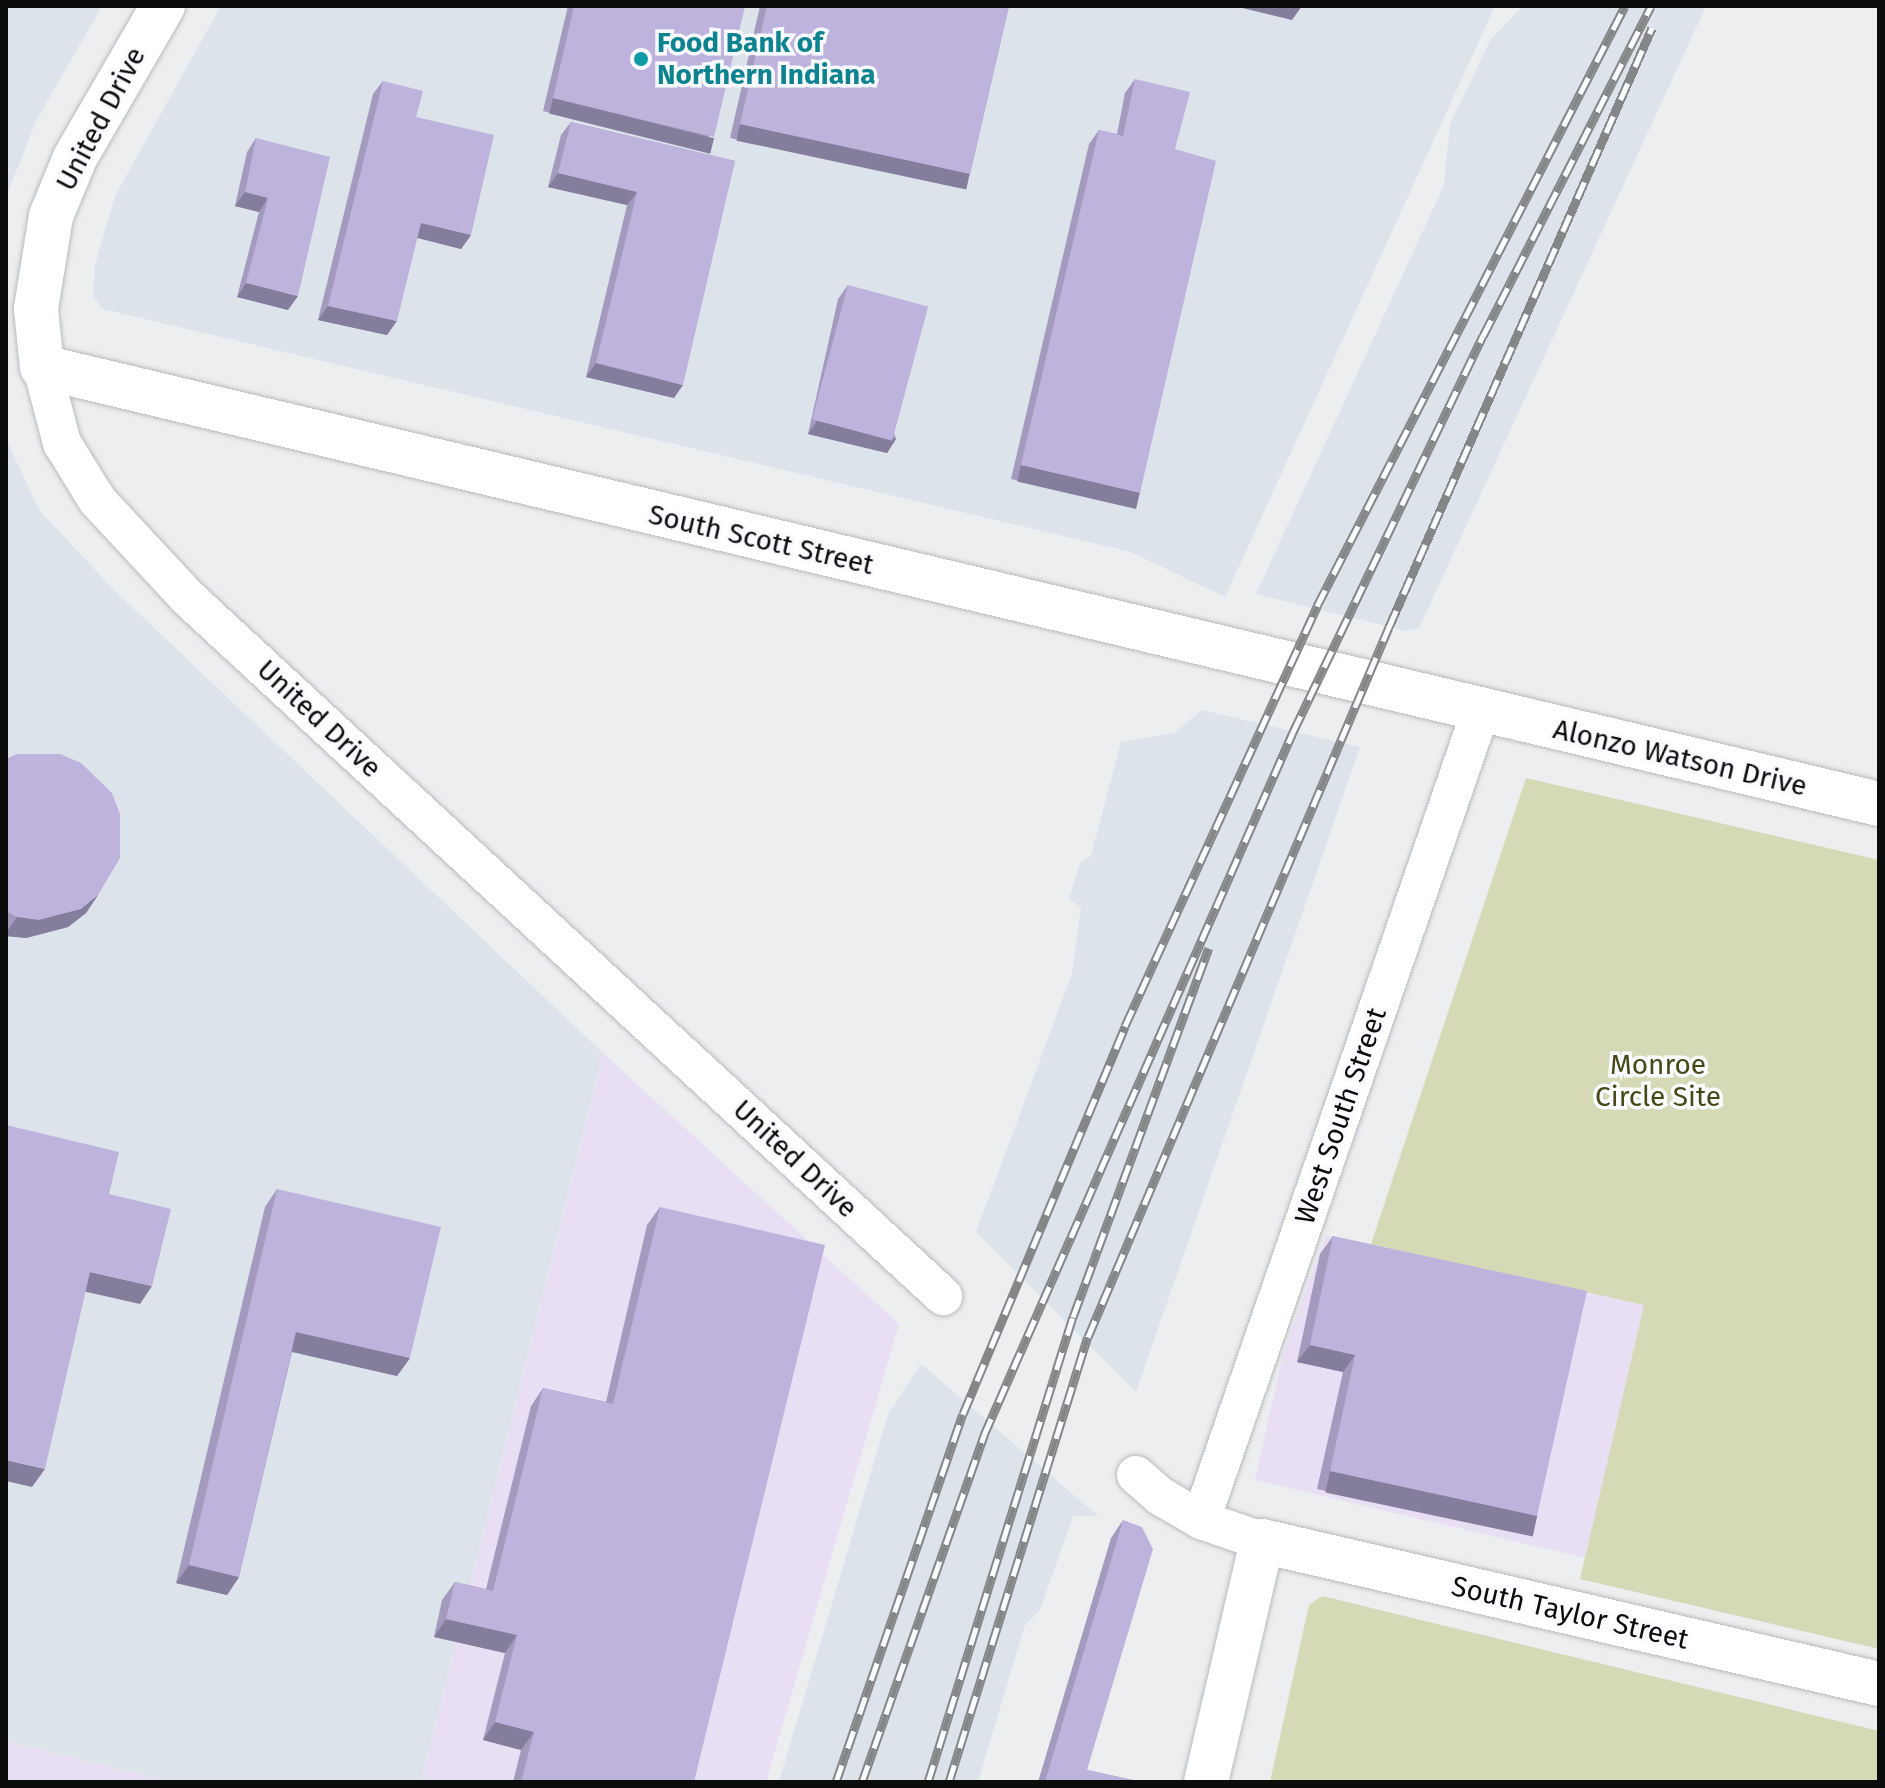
<!DOCTYPE html>
<style>
body{margin:0}
#map{position:relative;width:1885px;height:1788px;overflow:hidden;background:#eceef0;font-family:"Fira Sans",sans-serif}
div>[style]{position:absolute}
.commercial>*{inset:0;background:#e8dff4}
.built>*{inset:0;background:#dce3eb}
.green>*{inset:0;background:#d5d9b6}
.roads{filter:drop-shadow(0 0 2px #b9bbbd) drop-shadow(0 0 2px #b9bbbd)}
.minor>*{height:38px;margin:-19px;padding:0 19px;transform-origin:19px;border-radius:19px;background:#fff}
.tertiary>*{height:44px;margin:-22px;padding:0 22px;transform-origin:22px;border-radius:22px;background:#fff}
.rail>*{height:9px;margin-top:-4.5px;transform-origin:0;background:repeating-linear-gradient(90deg,#f9fbfe 0 18px,#848687 0 36px);box-sizing:border-box;border-block:2px solid #848687}
.wall>*{inset:0;background:#a39abe}
.shaded-wall>*{inset:0;background:#847d9b;transform-origin:0 0}
.building>*{inset:0;background:#bdb3dd;transform-origin:0 0}
.dots>*{width:22px;height:22px;translate:-50% -50%;box-sizing:border-box;border:4px solid #f9fbfe;border-radius:50%}
span{translate:-50% -50%;white-space:nowrap;text-align:center;line-height:1.15;-webkit-text-stroke:7px #f9fbfe;paint-order:stroke}
.culture-label{font-size:28px;color:#0d838f;font-weight:700}
.left{translate:0 -50%;text-align:left}
.street-label{font-size:28px;color:#0b0c0c}
.park-label{font-size:28px;color:#464916}
.frame{position:absolute;inset:0;border:8px solid #0b0c0c;pointer-events:none}
</style>
<div id="map">
<div class="commercial">
<i style="clip-path:polygon(603px 1053px,899px 1324px,766px 1782px,421px 1782px)"></i>
<i style="clip-path:polygon(1326px 1235px,1644px 1305px,1585px 1558px,1255px 1480px,1283px 1354px)"></i>
<i style="clip-path:polygon(6px 1741px,170px 1782px,6px 1782px)"></i>
</div>
<div class="built">
<i style="clip-path:polygon(6px 6px,102px 6px,36px 121px,6px 197px)"></i>
<i style="clip-path:polygon(221px 6px,1495px 6px,1225px 597px,1131px 552px,103px 309px,93px 297px,95px 265px,115px 196px)"></i>
<i style="clip-path:polygon(1523px 6px,1706px 6px,1419px 628px,1407px 631px,1256px 594px,1444px 185px,1450px 124px,1491px 39px)"></i>
<i style="clip-path:polygon(6px 439px,39px 510px,114px 590px,603px 1053px,421px 1782px,170px 1782px,6px 1741px)"></i>
<i style="clip-path:polygon(1202px 710px,1360px 747px,1136px 1392px,976px 1232px,1072px 974px,1081px 907px,1069px 899px,1080px 863px,1091px 856px,1121px 742px,1175px 733px)"></i>
<i style="clip-path:polygon(921px 1364px,1098px 1516px,1073px 1516px,1040px 1610px,1025px 1625px,978px 1782px,779px 1782px,888px 1415px)"></i>
</div>
<div class="green">
<i style="clip-path:polygon(1526px 778px,1879px 860px,1879px 1649px,1580px 1579px,1644px 1305px,1371px 1244px)"></i>
<i style="clip-path:polygon(1322px 1596px,1879px 1731px,1879px 1782px,1270px 1782px,1309px 1605px)"></i>
</div>
<div class="roads">
<div class="minor">
<i style="left:42px;top:367px;width:79px;rotate:75.3deg"></i>
<i style="left:62px;top:443px;width:67px;rotate:58.4deg"></i>
<i style="left:97px;top:500px;width:132px;rotate:47.1deg"></i>
<i style="left:187px;top:597px;width:1030px;rotate:42.76deg"></i>
<i style="left:1136px;top:1475px;width:32px;rotate:41deg"></i>
<i style="left:1160px;top:1496px;width:48px;rotate:30.3deg"></i>
<i style="left:1201px;top:1520px;width:65px;rotate:19deg"></i>
<i style="left:1201px;top:1520px;width:854px;rotate:-70.93deg"></i>
</div>
<div class="tertiary">
<i style="left:163px;top:6px;width:176px;rotate:120.1deg"></i>
<i style="left:75px;top:158px;width:63px;rotate:112.5deg"></i>
<i style="left:51px;top:216px;width:94px;rotate:99.2deg"></i>
<i style="left:36px;top:309px;width:58px;rotate:84.1deg"></i>
<i style="left:42px;top:367px;width:1888px;rotate:13.38deg"></i>
<i style="left:1206px;top:1782px;width:247px;rotate:-76.9deg"></i>
<i style="left:1262px;top:1541px;width:633px;rotate:13.05deg"></i>
</div>
</div>
<div class="rail">
<i style="left:836px;top:1782px;width:389px;rotate:-71deg"></i>
<i style="left:963px;top:1414px;width:420px;rotate:-67.3deg"></i>
<i style="left:1125px;top:1026px;width:462px;rotate:-65.4deg"></i>
<i style="left:1317px;top:606px;width:674px;rotate:-62.83deg"></i>
<i style="left:862px;top:1782px;width:368px;rotate:-70.6deg"></i>
<i style="left:984px;top:1435px;width:768px;rotate:-66.27deg"></i>
<i style="left:1293px;top:732px;width:439px;rotate:-64.4deg"></i>
<i style="left:1483px;top:336px;width:370px;rotate:-63deg"></i>
<i style="left:928px;top:1782px;width:487px;rotate:-72.7deg"></i>
<i style="left:1073px;top:1317px;width:393px;rotate:-69.8deg"></i>
<i style="left:949px;top:1782px;width:466px;rotate:-72.7deg"></i>
<i style="left:1088px;top:1337px;width:771px;rotate:-67.03deg"></i>
<i style="left:1389px;top:627px;width:654px;rotate:-66.3deg"></i>
</div>
<div class="wall">
<i style="clip-path:polygon(568px 6px,745px 6px,705px 151px,543px 111px)"></i>
<i style="clip-path:polygon(760px 6px,1009px 6px,970px 174px,960px 188px,730px 138px)"></i>
<i style="clip-path:polygon(1135px 79px,1175px 149px,1140px 493px,1130px 507px,1011px 479px,1089px 144px,1099px 130px,1117px 134px,1125px 93px)"></i>
<i style="clip-path:polygon(383px 81px,416px 117px,471px 235px,461px 249px,417px 238px,387px 335px,318px 320px,373px 94px)"></i>
<i style="clip-path:polygon(571px 122px,735px 161px,674px 398px,586px 377px,627px 205px,548px 187px,561px 135px)"></i>
<i style="clip-path:polygon(256px 138px,288px 310px,237px 297px,259px 212px,235px 206px,247px 152px)"></i>
<i style="clip-path:polygon(848px 285px,896px 439px,887px 453px,808px 434px,838px 299px)"></i>
<i style="clip-path:polygon(6px 759px,98px 895px,86px 913px,68px 927px,26px 938px,6px 936px)"></i>
<i style="clip-path:polygon(277px 1189px,410px 1358px,397px 1376px,292px 1352px,239px 1577px,227px 1595px,176px 1583px,265px 1207px)"></i>
<i style="clip-path:polygon(660px 1207px,694px 1782px,513px 1782px,521px 1750px,483px 1740px,505px 1653px,434px 1637px,442px 1600px,455px 1582px,486px 1589px,531px 1406px,543px 1388px,606px 1402px,647px 1225px)"></i>
<i style="clip-path:polygon(1333px 1236px,1537px 1516px,1524px 1534px,1317px 1489px,1343px 1372px,1297px 1362px,1320px 1254px)"></i>
<i style="clip-path:polygon(1123px 1520px,1087px 1770px,1142px 1782px,1038px 1782px,1111px 1538px)"></i>
</div>
<div class="shaded-wall">
<i style="clip-path:polygon(1234px 6px,1302px 6px,1292px 20px)"></i>
<i style="left:553px;top:98px;width:166px;height:16px;rotate:14deg"></i>
<i style="left:740px;top:124px;width:235px;height:17px;rotate:12deg"></i>
<i style="clip-path:polygon(558px 173px,637px 192px,627px 205px,548px 187px)"></i>
<i style="clip-path:polygon(245px 192px,268px 198px,259px 212px,235px 206px)"></i>
<i style="clip-path:polygon(421px 223px,471px 235px,461px 249px,411px 236px)"></i>
<i style="clip-path:polygon(246px 283px,298px 296px,288px 310px,237px 297px)"></i>
<i style="clip-path:polygon(328px 306px,397px 321px,387px 335px,318px 320px)"></i>
<i style="clip-path:polygon(596px 363px,683px 385px,674px 398px,586px 377px)"></i>
<i style="clip-path:polygon(817px 421px,896px 439px,887px 453px,808px 434px)"></i>
<i style="left:1021px;top:465px;width:122px;height:17px;rotate:13deg"></i>
<i style="clip-path:polygon(98px 895px,86px 913px,68px 927px,26px 938px,6px 936px,6px 933px,17px 917px)"></i>
<i style="clip-path:polygon(90px 1272px,152px 1286px,140px 1304px,78px 1290px)"></i>
<i style="clip-path:polygon(296px 1332px,410px 1358px,397px 1376px,284px 1350px)"></i>
<i style="clip-path:polygon(1310px 1345px,1355px 1355px,1343px 1372px,1297px 1362px)"></i>
<i style="clip-path:polygon(6px 1460px,45px 1469px,32px 1487px,6px 1481px)"></i>
<i style="left:1330px;top:1471px;width:212px;height:22px;rotate:12deg"></i>
<i style="clip-path:polygon(189px 1565px,239px 1577px,227px 1595px,176px 1583px)"></i>
<i style="clip-path:polygon(446px 1619px,517px 1635px,505px 1653px,434px 1637px)"></i>
<i style="clip-path:polygon(495px 1722px,534px 1732px,521px 1750px,483px 1740px)"></i>
</div>
<div class="building">
<i style="clip-path:polygon(574px 6px,745px 6px,714px 137px,553px 98px)"></i>
<i style="clip-path:polygon(767px 6px,1009px 6px,970px 174px,740px 124px)"></i>
<i style="clip-path:polygon(1135px 79px,1190px 92px,1175px 149px,1216px 161px,1140px 493px,1021px 465px,1099px 130px,1123px 136px)"></i>
<i style="clip-path:polygon(383px 81px,423px 91px,416px 117px,494px 135px,471px 235px,421px 223px,397px 321px,328px 306px)"></i>
<i style="clip-path:polygon(571px 122px,735px 161px,683px 385px,596px 363px,637px 192px,558px 173px)"></i>
<i style="clip-path:polygon(256px 138px,330px 157px,298px 296px,246px 283px,268px 198px,245px 192px)"></i>
<i style="left:848px;top:285px;width:83px;height:139px;rotate:15deg"></i>
<i style="clip-path:polygon(17px 754px,60px 754px,81px 763px,112px 793px,120px 814px,120px 858px,98px 895px,81px 909px,39px 920px,17px 917px,6px 911px,6px 759px)"></i>
<i style="clip-path:polygon(6px 1125px,119px 1152px,109px 1194px,171px 1209px,152px 1286px,90px 1272px,45px 1469px,6px 1460px)"></i>
<i style="clip-path:polygon(277px 1189px,441px 1227px,410px 1358px,296px 1332px,239px 1577px,189px 1565px)"></i>
<i style="clip-path:polygon(660px 1207px,825px 1245px,694px 1782px,521px 1782px,534px 1732px,495px 1722px,517px 1635px,446px 1619px,455px 1582px,493px 1591px,543px 1388px,613px 1404px)"></i>
<i style="clip-path:polygon(1333px 1236px,1587px 1291px,1537px 1516px,1330px 1471px,1355px 1355px,1310px 1345px)"></i>
<i style="clip-path:polygon(1123px 1520px,1142px 1527px,1153px 1549px,1087px 1770px,1142px 1782px,1045px 1782px)"></i>
</div>
<div class="dots">
<i style="left:641px;top:59px;background:#0f9aa8"></i>
</div>
<div class="culture-label">
<span class="left" style="left:657px;top:59px">Food Bank of<br>Northern Indiana</span>
</div>
<div class="street-label">
<span style="left:101px;top:119px;rotate:-62deg">United Drive</span>
<span style="left:761px;top:540px;rotate:13deg">South Scott Street</span>
<span style="left:319px;top:719px;rotate:43deg">United Drive</span>
<span style="left:1680px;top:758px;rotate:13deg">Alonzo Watson Drive</span>
<span style="left:1341px;top:1116px;rotate:-71deg">West South Street</span>
<span style="left:795px;top:1159px;rotate:43deg">United Drive</span>
<span style="left:1570px;top:1613px;rotate:13deg">South Taylor Street</span>
</div>
<div class="park-label">
<span style="left:1658px;top:1081px">Monroe<br>Circle Site</span>
</div>
<div class="frame"></div>
</div>
